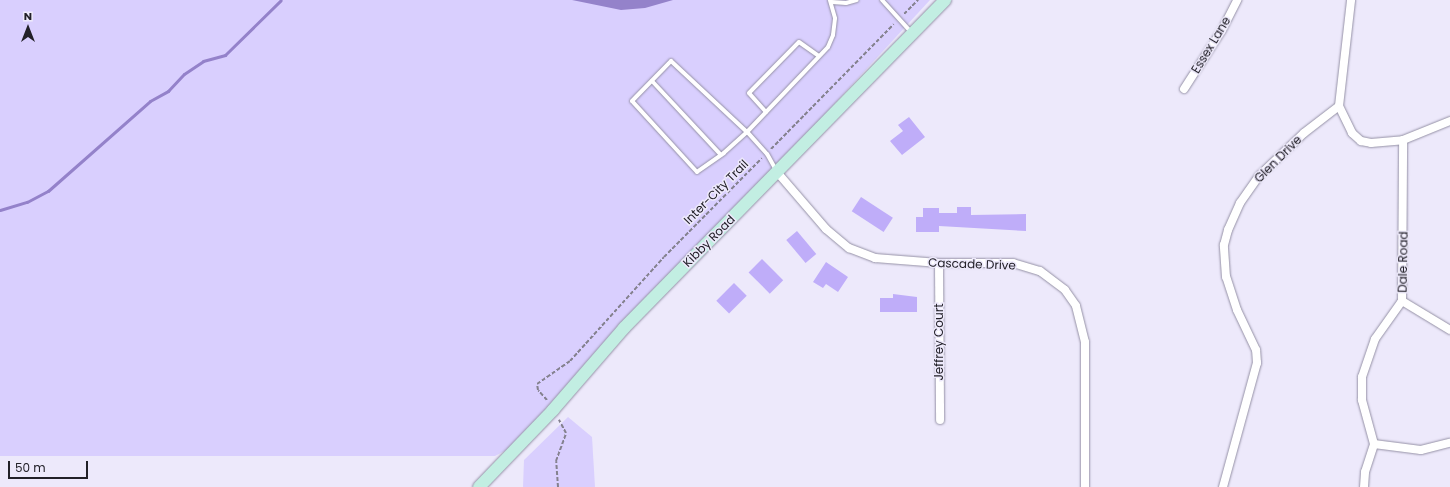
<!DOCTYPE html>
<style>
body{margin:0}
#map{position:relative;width:1450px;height:487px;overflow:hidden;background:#ede9fb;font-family:Poppins,sans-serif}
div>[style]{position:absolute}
.green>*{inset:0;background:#d9cffe}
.water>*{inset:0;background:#9482ca}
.stream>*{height:3px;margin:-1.5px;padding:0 1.5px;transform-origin:1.5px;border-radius:1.5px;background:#9482ca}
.building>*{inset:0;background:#bfadf9;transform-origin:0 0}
.path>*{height:2px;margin-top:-1px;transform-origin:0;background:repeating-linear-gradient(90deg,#84818e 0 4px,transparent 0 6px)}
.roads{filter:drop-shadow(0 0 1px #9591a6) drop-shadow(0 0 1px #9591a6)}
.service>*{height:4px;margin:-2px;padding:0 2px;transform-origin:2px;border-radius:2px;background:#fff}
.minor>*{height:8px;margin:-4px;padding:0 4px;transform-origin:4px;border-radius:4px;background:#fff}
.secondary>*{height:12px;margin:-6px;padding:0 6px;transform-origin:6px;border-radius:6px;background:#c2eee2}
span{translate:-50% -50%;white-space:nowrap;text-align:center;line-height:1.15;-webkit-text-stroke:3px #ede9fb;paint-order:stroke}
.street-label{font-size:12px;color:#222028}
.north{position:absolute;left:8px;top:8px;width:40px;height:40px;-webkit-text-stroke:3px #ede9fb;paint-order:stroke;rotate:0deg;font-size:11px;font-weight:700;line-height:16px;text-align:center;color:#222028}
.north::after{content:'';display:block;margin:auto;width:14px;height:18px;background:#222028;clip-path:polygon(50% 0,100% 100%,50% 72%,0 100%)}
.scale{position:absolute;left:8px;top:461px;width:80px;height:18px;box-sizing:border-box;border:2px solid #222028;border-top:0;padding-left:5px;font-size:12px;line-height:14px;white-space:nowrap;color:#222028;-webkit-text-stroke:3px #ede9fb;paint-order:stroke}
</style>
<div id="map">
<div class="green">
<i style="clip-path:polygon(0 0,930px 0,524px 441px,495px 456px,0 456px)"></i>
<i style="clip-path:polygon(568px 417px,592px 437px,595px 487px,523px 487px,524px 460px)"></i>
</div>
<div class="water">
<i style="clip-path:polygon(572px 0,673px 0,645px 8px,621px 10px)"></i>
</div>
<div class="stream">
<i style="left:0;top:210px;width:28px;rotate:-17deg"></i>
<i style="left:27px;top:202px;width:24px;rotate:-28deg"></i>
<i style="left:48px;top:191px;width:136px;rotate:-41.4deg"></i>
<i style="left:150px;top:101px;width:21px;rotate:-29deg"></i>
<i style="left:168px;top:91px;width:23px;rotate:-47deg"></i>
<i style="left:184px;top:74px;width:23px;rotate:-34deg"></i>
<i style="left:203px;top:61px;width:23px;rotate:-15deg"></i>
<i style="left:225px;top:55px;width:78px;rotate:-44.5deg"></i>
</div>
<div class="building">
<i style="clip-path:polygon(909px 117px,925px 137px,902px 155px,890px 141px,903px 131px,898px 125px)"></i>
<i style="left:861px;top:197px;width:38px;height:17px;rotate:33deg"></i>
<i style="clip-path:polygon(957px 207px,971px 207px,971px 215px,1026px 214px,1026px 231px,939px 226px,939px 232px,916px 232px,916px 217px,923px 217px,923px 208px,939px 208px,939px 213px,957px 213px)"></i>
<i style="left:797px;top:231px;width:30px;height:14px;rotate:50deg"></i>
<i style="left:762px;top:259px;width:30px;height:19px;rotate:45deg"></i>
<i style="clip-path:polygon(826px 262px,848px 277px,838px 292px,826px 284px,823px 288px,813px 282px)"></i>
<i style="left:734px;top:283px;width:18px;height:25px;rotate:45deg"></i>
<i style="clip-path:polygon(893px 294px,917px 297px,917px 312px,880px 312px,880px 298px,893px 298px)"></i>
</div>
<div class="path">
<i style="left:904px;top:14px;width:20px;rotate:-45deg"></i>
<i style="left:771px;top:149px;width:175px;rotate:-45.5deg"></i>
<i style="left:547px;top:400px;width:13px;rotate:-132deg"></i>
<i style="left:538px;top:390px;width:6px;rotate:-99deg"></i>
<i style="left:537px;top:384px;width:40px;rotate:-34.9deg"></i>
<i style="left:570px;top:361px;width:140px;rotate:-47.9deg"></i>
<i style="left:664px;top:257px;width:139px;rotate:-45.3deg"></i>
<i style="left:558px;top:487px;width:26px;rotate:-94deg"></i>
<i style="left:556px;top:461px;width:30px;rotate:-70deg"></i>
<i style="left:566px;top:433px;width:15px;rotate:-118deg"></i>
</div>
<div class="roads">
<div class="service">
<i style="left:882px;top:0;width:43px;rotate:47.8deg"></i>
<i style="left:832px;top:2px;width:14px;rotate:4deg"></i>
<i style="left:846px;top:3px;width:11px;rotate:-15deg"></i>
<i style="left:671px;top:61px;width:104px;rotate:43.1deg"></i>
<i style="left:747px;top:132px;width:31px;rotate:138deg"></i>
<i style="left:724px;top:153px;width:33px;rotate:145deg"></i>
<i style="left:697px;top:172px;width:96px;rotate:-132.5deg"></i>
<i style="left:632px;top:101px;width:56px;rotate:-45.7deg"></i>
<i style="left:652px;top:81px;width:101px;rotate:47deg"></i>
<i style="left:766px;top:112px;width:25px;rotate:-132deg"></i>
<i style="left:749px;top:93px;width:71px;rotate:-45.6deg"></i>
<i style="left:799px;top:42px;width:24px;rotate:35deg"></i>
<i style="left:776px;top:170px;width:18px;rotate:-119deg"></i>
<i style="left:767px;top:154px;width:30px;rotate:-132deg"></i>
<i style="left:747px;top:132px;width:117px;rotate:-46.4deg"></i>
<i style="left:828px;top:47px;width:13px;rotate:-67deg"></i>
<i style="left:833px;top:35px;width:17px;rotate:-83deg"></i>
<i style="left:835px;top:18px;width:19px;rotate:-106deg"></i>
</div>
<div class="minor">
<i style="left:1184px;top:89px;width:70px;rotate:-57.2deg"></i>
<i style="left:1222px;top:30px;width:34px;rotate:-63deg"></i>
<i style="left:1339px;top:106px;width:30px;rotate:64deg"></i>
<i style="left:1352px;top:133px;width:12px;rotate:42deg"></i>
<i style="left:1361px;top:141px;width:10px;rotate:11deg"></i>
<i style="left:1371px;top:143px;width:32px;rotate:-5deg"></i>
<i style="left:1403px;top:140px;width:51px;rotate:-22deg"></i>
<i style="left:777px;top:172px;width:75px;rotate:49.3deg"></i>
<i style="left:826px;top:229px;width:30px;rotate:40deg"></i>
<i style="left:849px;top:248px;width:28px;rotate:21deg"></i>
<i style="left:875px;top:258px;width:64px;rotate:4.5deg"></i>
<i style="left:939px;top:263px;width:74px"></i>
<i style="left:1013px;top:263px;width:28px;rotate:17deg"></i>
<i style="left:1040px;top:271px;width:31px;rotate:37deg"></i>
<i style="left:1065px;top:290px;width:19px;rotate:55deg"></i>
<i style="left:1076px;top:306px;width:37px;rotate:76deg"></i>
<i style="left:1085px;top:342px;width:145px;rotate:90deg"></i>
<i style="left:939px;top:263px;width:157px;rotate:89.6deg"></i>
<i style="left:1402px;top:301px;width:56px;rotate:31.1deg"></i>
<i style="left:1374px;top:444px;width:46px;rotate:-105.3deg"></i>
<i style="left:1362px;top:400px;width:23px;rotate:-90deg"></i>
<i style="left:1362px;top:377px;width:40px;rotate:-71.1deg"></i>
<i style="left:1375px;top:339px;width:47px;rotate:-54.6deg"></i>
<i style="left:1402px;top:301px;width:161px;rotate:-89.6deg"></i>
<i style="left:1374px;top:444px;width:47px;rotate:7.3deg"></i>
<i style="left:1421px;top:450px;width:30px;rotate:-14deg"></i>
<i style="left:1223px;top:487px;width:129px;rotate:-74.7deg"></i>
<i style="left:1257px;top:363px;width:13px;rotate:-94deg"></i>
<i style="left:1256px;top:350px;width:44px;rotate:-115.4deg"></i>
<i style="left:1237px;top:310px;width:35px;rotate:-108deg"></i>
<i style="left:1226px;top:277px;width:32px;rotate:-94deg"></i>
<i style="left:1224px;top:245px;width:16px;rotate:-75deg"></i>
<i style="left:1228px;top:230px;width:30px;rotate:-66deg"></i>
<i style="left:1240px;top:203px;width:33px;rotate:-55deg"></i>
<i style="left:1259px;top:176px;width:62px;rotate:-43.7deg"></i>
<i style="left:1304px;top:133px;width:44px;rotate:-37.6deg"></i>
<i style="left:1339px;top:106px;width:107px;rotate:-83.5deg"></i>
<i style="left:1364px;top:487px;width:15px;rotate:-86deg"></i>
<i style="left:1365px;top:472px;width:29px;rotate:-72deg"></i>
</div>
<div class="secondary">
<i style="left:479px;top:487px;width:107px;rotate:-46.1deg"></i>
<i style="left:553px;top:410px;width:108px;rotate:-49.1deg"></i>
<i style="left:624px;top:328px;width:459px;rotate:-45.6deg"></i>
</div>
</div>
<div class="street-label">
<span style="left:1211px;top:45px;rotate:-59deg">Essex Lane</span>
<span style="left:1278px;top:159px;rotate:-45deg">Glen Drive</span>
<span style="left:716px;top:192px;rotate:-45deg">Inter-City Trail</span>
<span style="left:709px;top:241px;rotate:-45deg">Kibby Road</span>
<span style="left:1403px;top:262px;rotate:-89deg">Dale Road</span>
<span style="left:972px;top:264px;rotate:2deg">Cascade Drive</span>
<span style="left:939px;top:342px;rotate:-90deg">Jeffrey Court</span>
</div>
<div class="north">N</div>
<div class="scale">50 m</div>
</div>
